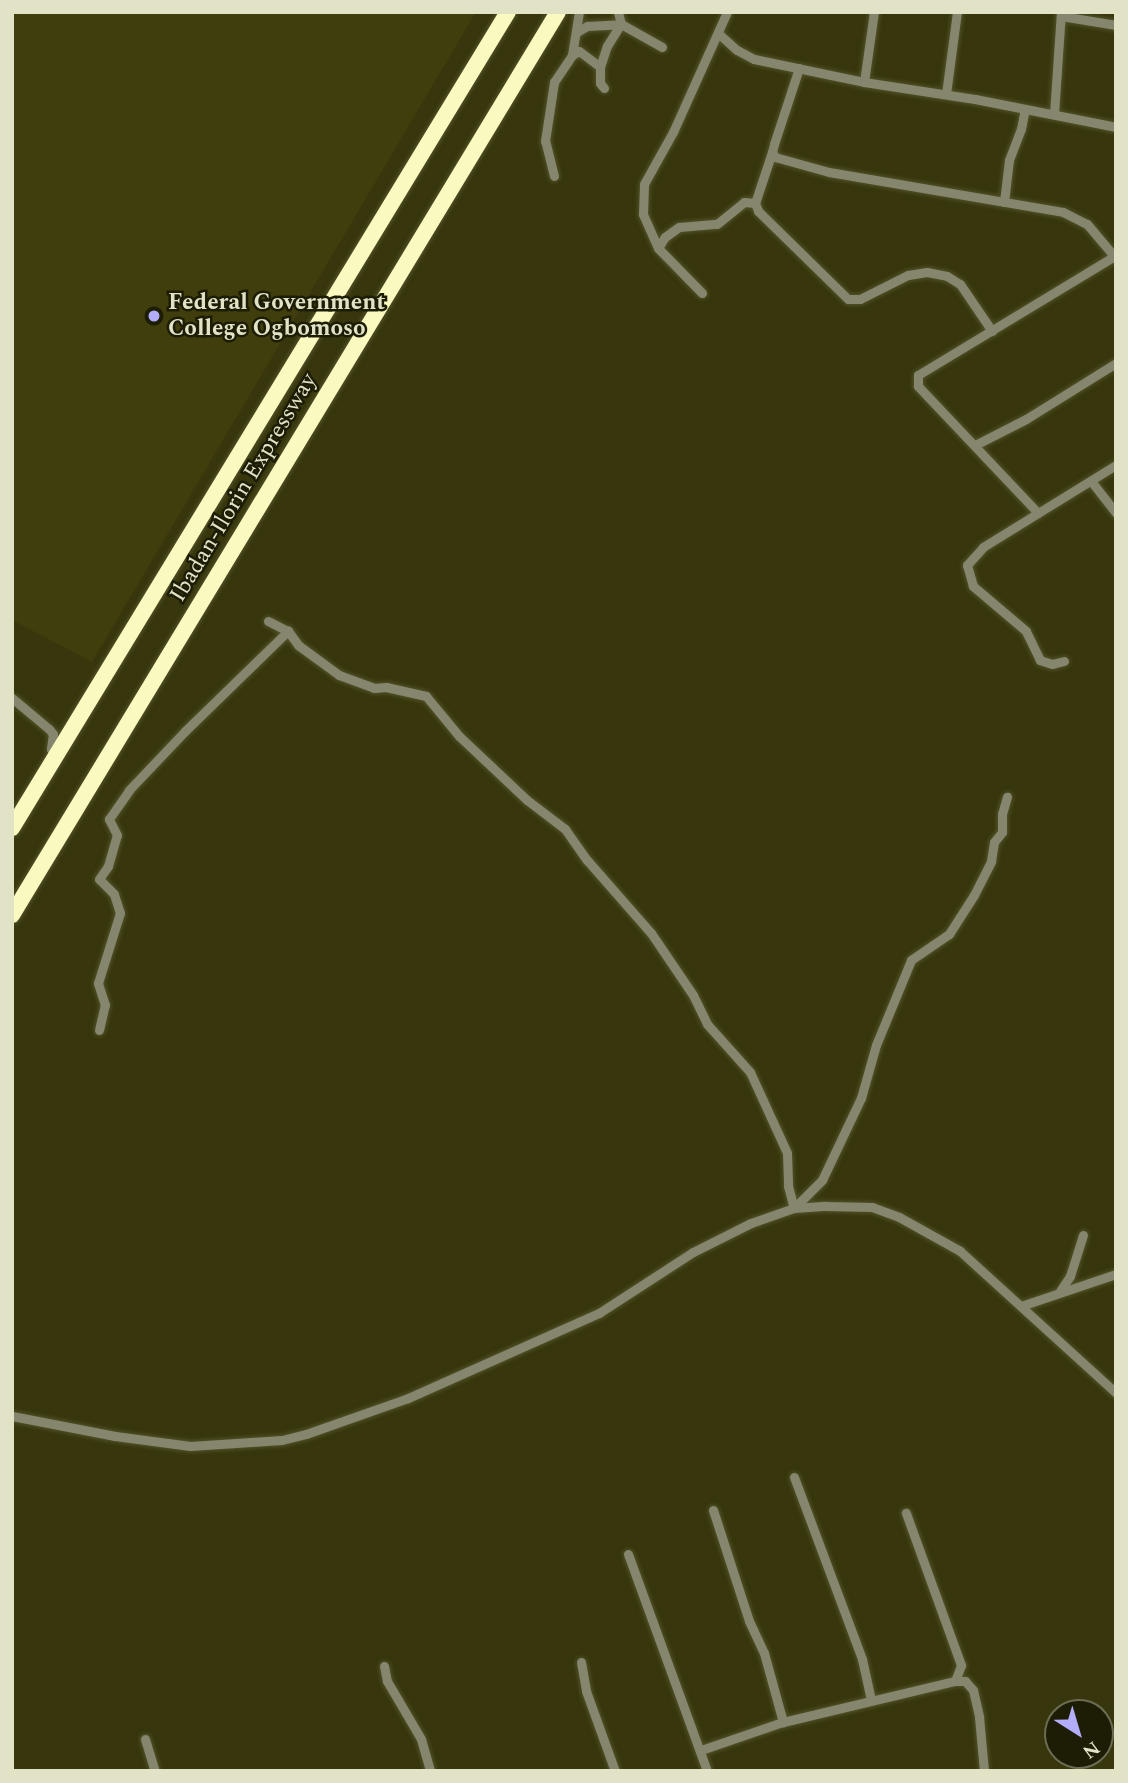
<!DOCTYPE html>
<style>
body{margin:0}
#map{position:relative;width:1128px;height:1783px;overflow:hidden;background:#37360c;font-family:Spectral,serif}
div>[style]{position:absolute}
.built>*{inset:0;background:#403e0c}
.roads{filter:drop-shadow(0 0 2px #52522a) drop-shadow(0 0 2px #52522a)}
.minor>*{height:9px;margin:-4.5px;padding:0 4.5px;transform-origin:4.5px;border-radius:4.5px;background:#86866f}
.motorway>*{height:16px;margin:-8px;padding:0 8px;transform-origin:8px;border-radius:8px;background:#faf9bf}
.dots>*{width:19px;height:19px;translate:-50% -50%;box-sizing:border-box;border:4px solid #1d1d06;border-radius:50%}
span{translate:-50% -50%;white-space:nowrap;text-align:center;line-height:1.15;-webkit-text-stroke:5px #1d1d06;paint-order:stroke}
.poi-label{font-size:23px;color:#e2e2c6;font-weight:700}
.left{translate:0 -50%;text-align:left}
.street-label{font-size:23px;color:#e2e2c6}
.frame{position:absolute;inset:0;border:14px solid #e2e2c6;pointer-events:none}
.north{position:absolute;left:1044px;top:1699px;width:70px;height:70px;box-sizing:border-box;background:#1d1d06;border:2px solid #6c6c53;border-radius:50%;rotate:143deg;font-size:19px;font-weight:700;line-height:28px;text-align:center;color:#e2e2c6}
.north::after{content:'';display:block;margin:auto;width:24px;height:32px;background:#b3adf9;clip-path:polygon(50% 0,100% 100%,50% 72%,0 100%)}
</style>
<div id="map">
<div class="built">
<i style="clip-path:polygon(12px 12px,476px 12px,92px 662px,12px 620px)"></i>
</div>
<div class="roads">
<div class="minor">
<i style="left:1061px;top:16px;width:56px;rotate:9.3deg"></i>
<i style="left:577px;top:32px;width:12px;rotate:-31deg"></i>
<i style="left:587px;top:26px;width:34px;rotate:-3deg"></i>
<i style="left:621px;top:24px;width:47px;rotate:29.3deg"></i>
<i style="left:719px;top:34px;width:24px;rotate:42deg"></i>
<i style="left:737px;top:50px;width:19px;rotate:28deg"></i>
<i style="left:754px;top:59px;width:112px;rotate:11.8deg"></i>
<i style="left:864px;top:82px;width:112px;rotate:8.7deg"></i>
<i style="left:975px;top:99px;width:144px;rotate:11.2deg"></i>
<i style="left:572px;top:55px;width:8px;rotate:-30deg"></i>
<i style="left:579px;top:51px;width:26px;rotate:37deg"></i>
<i style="left:799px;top:68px;width:80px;rotate:108.2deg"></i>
<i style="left:774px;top:144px;width:8px;rotate:104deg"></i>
<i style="left:772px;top:152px;width:6px;rotate:59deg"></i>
<i style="left:775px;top:157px;width:56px;rotate:15.5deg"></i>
<i style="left:829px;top:172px;width:237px;rotate:9.7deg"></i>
<i style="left:1063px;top:212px;width:27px;rotate:27deg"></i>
<i style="left:1087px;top:224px;width:42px;rotate:49.8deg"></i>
<i style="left:864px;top:82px;width:71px;rotate:-81.9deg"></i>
<i style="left:604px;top:88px;width:6px;rotate:-129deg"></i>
<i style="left:600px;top:83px;width:16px;rotate:-90deg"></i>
<i style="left:600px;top:67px;width:22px;rotate:-72deg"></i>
<i style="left:607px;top:46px;width:26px;rotate:-58deg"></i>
<i style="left:621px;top:24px;width:12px;rotate:-104deg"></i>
<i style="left:946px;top:94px;width:83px;rotate:-82.4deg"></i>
<i style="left:1054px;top:114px;width:102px;rotate:-86.1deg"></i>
<i style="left:772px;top:152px;width:54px;rotate:108.4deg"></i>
<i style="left:755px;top:203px;width:9px;rotate:69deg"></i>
<i style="left:758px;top:211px;width:126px;rotate:44.4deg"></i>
<i style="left:848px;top:299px;width:12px"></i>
<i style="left:860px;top:299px;width:54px;rotate:-26.6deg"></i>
<i style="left:908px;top:275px;width:19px;rotate:-9deg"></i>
<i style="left:927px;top:272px;width:20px;rotate:11deg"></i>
<i style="left:947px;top:276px;width:15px;rotate:32deg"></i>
<i style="left:960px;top:284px;width:57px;rotate:55.8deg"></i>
<i style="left:554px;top:176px;width:36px;rotate:-104deg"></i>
<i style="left:545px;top:141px;width:60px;rotate:-81.3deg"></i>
<i style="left:554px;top:82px;width:32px;rotate:-56deg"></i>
<i style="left:572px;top:55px;width:44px;rotate:-80.8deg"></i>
<i style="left:1004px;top:202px;width:42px;rotate:-83.2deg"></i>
<i style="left:1009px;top:160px;width:33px;rotate:-69deg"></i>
<i style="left:1021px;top:129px;width:20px;rotate:-79deg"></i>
<i style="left:658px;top:248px;width:13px;rotate:-58deg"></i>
<i style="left:665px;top:237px;width:17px;rotate:-36deg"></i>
<i style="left:679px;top:227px;width:38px;rotate:-5deg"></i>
<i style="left:717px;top:224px;width:35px;rotate:-39deg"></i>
<i style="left:744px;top:202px;width:11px;rotate:5deg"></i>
<i style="left:702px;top:293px;width:63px;rotate:-134.4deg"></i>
<i style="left:658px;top:248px;width:37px;rotate:-114deg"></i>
<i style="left:643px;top:214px;width:30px;rotate:-88deg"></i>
<i style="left:644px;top:184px;width:60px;rotate:-60.9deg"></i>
<i style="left:673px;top:132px;width:132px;rotate:-65.8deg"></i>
<i style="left:975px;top:445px;width:57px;rotate:-27deg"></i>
<i style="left:1026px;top:419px;width:106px;rotate:-31.9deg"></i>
<i style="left:1091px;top:481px;width:41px;rotate:52deg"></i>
<i style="left:1038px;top:513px;width:175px;rotate:-133.4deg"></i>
<i style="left:918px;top:386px;width:11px;rotate:-90deg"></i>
<i style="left:918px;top:375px;width:232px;rotate:-31.2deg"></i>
<i style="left:268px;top:621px;width:22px;rotate:27deg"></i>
<i style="left:288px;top:631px;width:17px;rotate:54deg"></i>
<i style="left:298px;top:645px;width:51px;rotate:36.2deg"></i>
<i style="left:339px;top:675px;width:37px;rotate:20deg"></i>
<i style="left:374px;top:688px;width:12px;rotate:-5deg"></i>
<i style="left:386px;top:687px;width:41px;rotate:12.7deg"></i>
<i style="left:426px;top:696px;width:52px;rotate:50.5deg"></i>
<i style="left:459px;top:736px;width:93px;rotate:43.3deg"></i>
<i style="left:527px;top:800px;width:48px;rotate:37.3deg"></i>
<i style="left:565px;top:829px;width:38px;rotate:55deg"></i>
<i style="left:587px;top:860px;width:97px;rotate:48.8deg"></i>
<i style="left:651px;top:933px;width:75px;rotate:55.9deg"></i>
<i style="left:693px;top:995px;width:32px;rotate:64deg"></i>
<i style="left:707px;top:1024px;width:64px;rotate:48.1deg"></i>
<i style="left:750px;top:1072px;width:89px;rotate:65.4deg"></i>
<i style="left:787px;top:1153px;width:33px;rotate:88deg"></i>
<i style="left:788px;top:1186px;width:23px;rotate:75deg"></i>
<i style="left:1064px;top:661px;width:12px;rotate:166deg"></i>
<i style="left:1052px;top:664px;width:13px;rotate:-162deg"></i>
<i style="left:1040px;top:660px;width:32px;rotate:-116deg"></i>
<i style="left:1026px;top:631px;width:70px;rotate:-139.7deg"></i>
<i style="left:973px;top:586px;width:22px;rotate:-106deg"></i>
<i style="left:967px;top:565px;width:24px;rotate:-48deg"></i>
<i style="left:983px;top:547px;width:156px;rotate:-31.7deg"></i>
<i style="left:12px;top:698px;width:48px;rotate:40deg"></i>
<i style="left:49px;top:729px;width:6px;rotate:51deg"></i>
<i style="left:53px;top:734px;width:15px;rotate:98deg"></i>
<i style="left:51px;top:749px;width:8px;rotate:30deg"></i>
<i style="left:99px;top:1030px;width:26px;rotate:-77deg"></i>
<i style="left:105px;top:1005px;width:23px;rotate:-108deg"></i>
<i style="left:98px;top:983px;width:73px;rotate:-72.6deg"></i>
<i style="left:120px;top:913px;width:20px;rotate:-108deg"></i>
<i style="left:114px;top:894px;width:21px;rotate:-135deg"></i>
<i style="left:99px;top:879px;width:16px;rotate:-55deg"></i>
<i style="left:108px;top:866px;width:32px;rotate:-74deg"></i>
<i style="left:117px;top:835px;width:18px;rotate:-117deg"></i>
<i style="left:109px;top:819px;width:35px;rotate:-55deg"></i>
<i style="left:129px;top:790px;width:81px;rotate:-46.5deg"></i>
<i style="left:185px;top:731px;width:144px;rotate:-44.2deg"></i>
<i style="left:794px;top:1208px;width:40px;rotate:-45deg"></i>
<i style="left:822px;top:1180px;width:91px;rotate:-64.6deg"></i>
<i style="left:861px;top:1098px;width:55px;rotate:-74.2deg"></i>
<i style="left:876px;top:1045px;width:92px;rotate:-67.6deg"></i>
<i style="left:911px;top:960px;width:46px;rotate:-34.4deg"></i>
<i style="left:949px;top:934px;width:46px;rotate:-57.3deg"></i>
<i style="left:974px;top:895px;width:38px;rotate:-63deg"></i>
<i style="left:991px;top:861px;width:19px;rotate:-81deg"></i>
<i style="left:994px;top:842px;width:13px;rotate:-51deg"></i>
<i style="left:1002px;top:832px;width:18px;rotate:-90deg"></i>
<i style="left:1002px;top:814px;width:18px;rotate:-74deg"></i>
<i style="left:1060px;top:1291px;width:18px;rotate:-56deg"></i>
<i style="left:1070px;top:1276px;width:43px;rotate:-72.4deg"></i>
<i style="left:1021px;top:1306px;width:100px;rotate:-18.6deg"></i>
<i style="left:12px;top:1416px;width:105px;rotate:11deg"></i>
<i style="left:115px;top:1436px;width:76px;rotate:7.6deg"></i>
<i style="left:190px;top:1446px;width:92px;rotate:-3.7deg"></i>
<i style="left:282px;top:1440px;width:25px;rotate:-14deg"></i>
<i style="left:306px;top:1434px;width:108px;rotate:-19.4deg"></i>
<i style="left:408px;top:1398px;width:209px;rotate:-24deg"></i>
<i style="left:599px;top:1313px;width:112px;rotate:-33deg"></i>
<i style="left:693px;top:1252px;width:65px;rotate:-26.6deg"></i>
<i style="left:751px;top:1223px;width:46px;rotate:-19.2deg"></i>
<i style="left:794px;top:1208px;width:32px;rotate:-4deg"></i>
<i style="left:826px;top:1206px;width:46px;rotate:1.2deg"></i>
<i style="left:872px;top:1207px;width:29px;rotate:20deg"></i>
<i style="left:899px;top:1217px;width:70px;rotate:29.1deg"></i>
<i style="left:960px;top:1251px;width:211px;rotate:42.3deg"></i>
<i style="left:794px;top:1477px;width:194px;rotate:69.5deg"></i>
<i style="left:862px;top:1659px;width:42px;rotate:77.6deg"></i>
<i style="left:713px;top:1510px;width:117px;rotate:72deg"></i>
<i style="left:749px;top:1621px;width:35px;rotate:65deg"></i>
<i style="left:764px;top:1653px;width:72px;rotate:74.6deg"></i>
<i style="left:628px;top:1554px;width:231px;rotate:70deg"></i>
<i style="left:581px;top:1662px;width:29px;rotate:80deg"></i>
<i style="left:586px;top:1691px;width:85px;rotate:70.1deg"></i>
<i style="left:384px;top:1666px;width:15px;rotate:79deg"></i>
<i style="left:387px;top:1681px;width:67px;rotate:59.6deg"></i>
<i style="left:421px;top:1739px;width:33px;rotate:74deg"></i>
<i style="left:955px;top:1681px;width:10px"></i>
<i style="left:965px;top:1681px;width:12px;rotate:48deg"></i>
<i style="left:973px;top:1690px;width:28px;rotate:77deg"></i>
<i style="left:979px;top:1717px;width:54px;rotate:84.7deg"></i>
<i style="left:145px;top:1739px;width:34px;rotate:73deg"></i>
<i style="left:701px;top:1750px;width:87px;rotate:-18.9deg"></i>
<i style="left:783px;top:1722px;width:177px;rotate:-13.4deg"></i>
<i style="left:955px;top:1681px;width:17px;rotate:-69deg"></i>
<i style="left:961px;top:1665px;width:162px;rotate:-109.9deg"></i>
</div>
<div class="motorway">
<i style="left:12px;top:828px;width:955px;rotate:-58.71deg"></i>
<i style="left:12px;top:915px;width:1055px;rotate:-58.84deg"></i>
</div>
</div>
<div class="dots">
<i style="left:154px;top:316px;background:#b3adf9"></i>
</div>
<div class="poi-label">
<span class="left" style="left:168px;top:316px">Federal Government<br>College Ogbomoso</span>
</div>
<div class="street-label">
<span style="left:244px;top:488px;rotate:-59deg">Ibadan-Ilorin Expressway</span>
</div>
<div class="frame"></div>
<div class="north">N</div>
</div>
